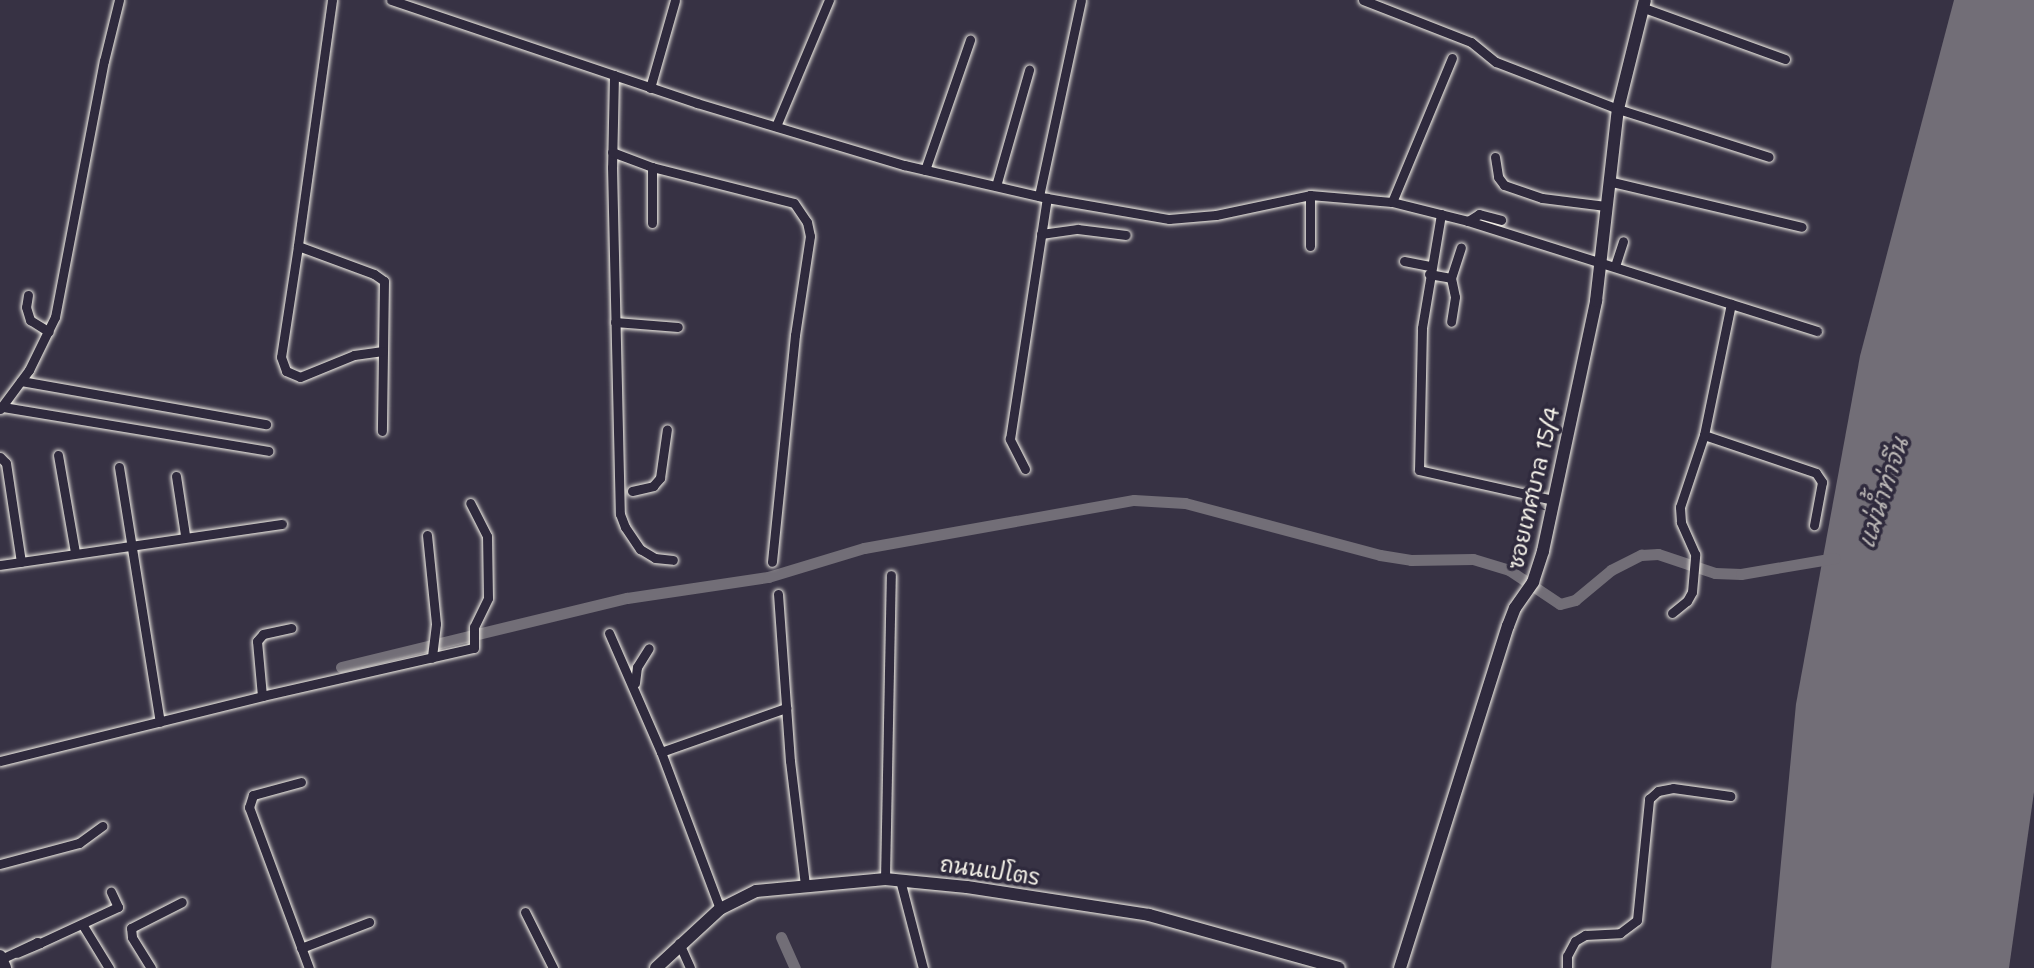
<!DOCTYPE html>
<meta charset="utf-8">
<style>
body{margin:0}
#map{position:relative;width:2034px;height:968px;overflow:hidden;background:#373244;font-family:"Shantell Sans","Playpen Sans Thai",sans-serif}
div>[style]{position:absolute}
.water>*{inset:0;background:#726e77}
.canal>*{height:11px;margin:-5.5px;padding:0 5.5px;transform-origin:5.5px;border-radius:5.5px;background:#726e77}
.roads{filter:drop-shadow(0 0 2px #f4f1e8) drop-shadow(0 0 2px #f4f1e8)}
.minor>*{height:9px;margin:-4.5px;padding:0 4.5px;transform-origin:4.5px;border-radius:4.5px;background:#2f2a3d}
.tertiary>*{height:12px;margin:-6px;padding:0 6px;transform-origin:6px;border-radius:6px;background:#2f2a3d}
span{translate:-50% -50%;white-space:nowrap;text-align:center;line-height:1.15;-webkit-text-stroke:7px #2f2a3d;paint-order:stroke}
.street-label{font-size:22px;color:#f4f1e8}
.water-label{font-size:24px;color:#bab6b5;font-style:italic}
</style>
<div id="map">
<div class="water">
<i style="clip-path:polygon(1954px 0,2034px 0,2034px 792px,2009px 968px,1771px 968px,1796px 704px,1860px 356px)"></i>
</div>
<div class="canal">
<i style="left:341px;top:667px;width:294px;rotate:-13.6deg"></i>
<i style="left:627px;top:598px;width:143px;rotate:-8.5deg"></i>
<i style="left:768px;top:577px;width:100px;rotate:-16.8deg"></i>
<i style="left:864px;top:548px;width:274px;rotate:-10.1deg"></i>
<i style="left:1134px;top:500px;width:51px;rotate:3.4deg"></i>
<i style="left:1185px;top:503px;width:202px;rotate:14.9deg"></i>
<i style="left:1380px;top:555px;width:31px;rotate:9deg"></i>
<i style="left:1411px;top:560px;width:62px;rotate:-0.9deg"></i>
<i style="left:1473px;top:559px;width:38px;rotate:17deg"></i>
<i style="left:1509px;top:570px;width:61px;rotate:33.7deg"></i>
<i style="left:1560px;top:604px;width:16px;rotate:-15deg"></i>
<i style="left:1575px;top:600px;width:47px;rotate:-39.8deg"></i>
<i style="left:1611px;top:570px;width:34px;rotate:-27deg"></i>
<i style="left:1641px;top:555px;width:17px;rotate:-3deg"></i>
<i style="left:1658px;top:554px;width:60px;rotate:18.4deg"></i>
<i style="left:1715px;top:573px;width:26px;rotate:2deg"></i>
<i style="left:1741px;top:574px;width:95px;rotate:-9.7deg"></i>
<i style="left:781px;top:937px;width:34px;rotate:66deg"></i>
</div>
<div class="roads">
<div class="minor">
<i style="left:332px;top:0;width:248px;rotate:97.9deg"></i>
<i style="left:298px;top:246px;width:81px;rotate:20.2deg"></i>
<i style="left:374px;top:274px;width:12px;rotate:35deg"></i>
<i style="left:384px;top:281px;width:150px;rotate:90.8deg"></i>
<i style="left:391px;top:0;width:323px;rotate:18.6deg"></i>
<i style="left:697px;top:103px;width:216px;rotate:16.7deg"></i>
<i style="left:904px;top:165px;width:147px;rotate:13deg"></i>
<i style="left:1047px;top:198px;width:124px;rotate:9.8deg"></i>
<i style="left:1169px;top:219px;width:47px;rotate:-4.9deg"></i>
<i style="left:1216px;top:215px;width:96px;rotate:-12deg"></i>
<i style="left:1310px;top:195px;width:82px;rotate:4.9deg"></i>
<i style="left:1392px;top:202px;width:78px;rotate:14deg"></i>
<i style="left:1468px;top:221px;width:366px;rotate:17.5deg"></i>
<i style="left:1363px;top:0;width:116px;rotate:21.3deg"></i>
<i style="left:1471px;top:42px;width:32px;rotate:39deg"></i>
<i style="left:1496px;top:62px;width:131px;rotate:21.1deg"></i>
<i style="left:1618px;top:109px;width:158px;rotate:17.6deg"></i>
<i style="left:1644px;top:8px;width:150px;rotate:19.9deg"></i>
<i style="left:614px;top:75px;width:92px;rotate:91.2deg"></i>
<i style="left:612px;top:167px;width:347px;rotate:88.7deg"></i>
<i style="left:620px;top:514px;width:14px;rotate:69deg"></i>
<i style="left:625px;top:527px;width:27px;rotate:56deg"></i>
<i style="left:640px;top:549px;width:17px;rotate:31deg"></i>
<i style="left:655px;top:558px;width:18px;rotate:6deg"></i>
<i style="left:650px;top:88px;width:91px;rotate:-74.1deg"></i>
<i style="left:776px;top:126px;width:137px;rotate:-67.2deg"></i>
<i style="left:612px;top:152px;width:43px;rotate:20.6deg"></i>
<i style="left:652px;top:167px;width:146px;rotate:14.2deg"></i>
<i style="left:794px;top:203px;width:23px;rotate:56deg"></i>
<i style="left:807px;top:222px;width:14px;rotate:78deg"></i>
<i style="left:810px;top:236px;width:100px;rotate:98.6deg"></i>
<i style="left:795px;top:335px;width:228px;rotate:95.8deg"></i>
<i style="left:1495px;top:157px;width:20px;rotate:81deg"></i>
<i style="left:1498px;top:177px;width:10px;rotate:53deg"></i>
<i style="left:1504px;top:185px;width:40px;rotate:18.9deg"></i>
<i style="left:1542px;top:198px;width:64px;rotate:7.2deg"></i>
<i style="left:925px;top:170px;width:138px;rotate:-70.9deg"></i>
<i style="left:1608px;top:181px;width:199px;rotate:13.3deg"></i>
<i style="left:996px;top:186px;width:121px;rotate:-74.1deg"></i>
<i style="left:1039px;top:196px;width:200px;rotate:-77.9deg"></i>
<i style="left:1392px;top:202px;width:156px;rotate:-67.4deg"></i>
<i style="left:1441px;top:214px;width:116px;rotate:99.5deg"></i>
<i style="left:1422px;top:328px;width:142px;rotate:91.2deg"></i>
<i style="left:1419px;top:470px;width:137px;rotate:12.6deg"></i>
<i style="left:1468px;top:221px;width:13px;rotate:-32deg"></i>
<i style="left:1479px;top:214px;width:23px;rotate:15deg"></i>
<i style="left:652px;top:223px;width:56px;rotate:-90deg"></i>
<i style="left:1041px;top:234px;width:37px;rotate:-8deg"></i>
<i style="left:1078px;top:229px;width:48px;rotate:7.1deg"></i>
<i style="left:298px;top:246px;width:112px;rotate:98.7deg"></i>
<i style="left:281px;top:357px;width:15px;rotate:70deg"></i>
<i style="left:286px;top:371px;width:15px;rotate:23deg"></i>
<i style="left:300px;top:377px;width:58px;rotate:-22.2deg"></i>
<i style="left:354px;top:355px;width:29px;rotate:-8deg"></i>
<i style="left:1310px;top:246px;width:51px;rotate:-90deg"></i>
<i style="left:1404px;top:261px;width:26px;rotate:11deg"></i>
<i style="left:1615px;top:266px;width:26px;rotate:-72deg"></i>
<i style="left:1429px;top:274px;width:22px;rotate:10deg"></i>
<i style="left:1451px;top:278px;width:19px;rotate:78deg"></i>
<i style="left:1455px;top:297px;width:25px;rotate:99deg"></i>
<i style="left:1451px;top:278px;width:32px;rotate:-72deg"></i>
<i style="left:28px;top:295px;width:12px;rotate:99deg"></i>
<i style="left:26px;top:307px;width:14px;rotate:73deg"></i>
<i style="left:30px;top:320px;width:22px;rotate:32deg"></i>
<i style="left:615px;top:322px;width:63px;rotate:4.5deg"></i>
<i style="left:21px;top:381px;width:249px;rotate:10deg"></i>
<i style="left:3px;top:407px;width:269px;rotate:9.4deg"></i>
<i style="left:0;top:409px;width:49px;rotate:-53.4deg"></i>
<i style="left:29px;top:370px;width:59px;rotate:-63.9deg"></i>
<i style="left:55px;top:317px;width:261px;rotate:-79.2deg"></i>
<i style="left:104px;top:61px;width:63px;rotate:-76.2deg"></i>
<i style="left:1704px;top:435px;width:118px;rotate:18.7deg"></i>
<i style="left:1816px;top:473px;width:11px;rotate:56deg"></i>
<i style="left:1822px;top:482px;width:44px;rotate:100.5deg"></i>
<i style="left:58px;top:455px;width:98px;rotate:80.1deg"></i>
<i style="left:0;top:457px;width:8px;rotate:45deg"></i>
<i style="left:6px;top:463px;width:100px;rotate:81.4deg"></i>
<i style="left:119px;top:467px;width:258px;rotate:80.9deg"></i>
<i style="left:1025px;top:469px;width:34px;rotate:-117deg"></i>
<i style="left:1010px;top:439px;width:244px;rotate:-81.3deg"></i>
<i style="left:176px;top:476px;width:60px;rotate:81.3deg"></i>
<i style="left:632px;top:491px;width:22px;rotate:-13deg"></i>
<i style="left:653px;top:486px;width:11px;rotate:-49deg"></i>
<i style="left:660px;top:478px;width:49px;rotate:-81.9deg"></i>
<i style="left:427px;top:535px;width:89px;rotate:84.2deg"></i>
<i style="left:436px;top:624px;width:34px;rotate:97deg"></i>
<i style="left:0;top:565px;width:285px;rotate:-8.3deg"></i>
<i style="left:778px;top:594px;width:167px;rotate:85.9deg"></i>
<i style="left:790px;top:761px;width:125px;rotate:83.1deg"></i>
<i style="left:1672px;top:613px;width:19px;rotate:-39deg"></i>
<i style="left:1687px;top:601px;width:10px;rotate:-61deg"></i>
<i style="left:1692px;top:592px;width:38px;rotate:-85deg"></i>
<i style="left:1695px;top:554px;width:35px;rotate:-114deg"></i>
<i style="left:1681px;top:522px;width:15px;rotate:-94deg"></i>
<i style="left:1680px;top:507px;width:76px;rotate:-71.6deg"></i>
<i style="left:1704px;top:435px;width:134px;rotate:-78.4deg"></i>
<i style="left:609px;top:633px;width:130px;rotate:66.4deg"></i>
<i style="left:661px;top:752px;width:168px;rotate:69.4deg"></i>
<i style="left:635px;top:683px;width:16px;rotate:-83deg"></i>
<i style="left:637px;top:667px;width:22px;rotate:-58deg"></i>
<i style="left:262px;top:696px;width:55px;rotate:-95.2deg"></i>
<i style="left:257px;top:641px;width:9px;rotate:-49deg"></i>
<i style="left:263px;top:634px;width:29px;rotate:-12deg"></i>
<i style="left:661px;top:752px;width:133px;rotate:-19.4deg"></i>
<i style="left:0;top:761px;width:270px;rotate:-13.9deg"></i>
<i style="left:262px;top:696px;width:217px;rotate:-12.8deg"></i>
<i style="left:474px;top:648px;width:21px;rotate:-90deg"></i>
<i style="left:474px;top:627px;width:32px;rotate:-64deg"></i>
<i style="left:488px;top:598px;width:62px;rotate:-90.9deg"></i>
<i style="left:487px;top:536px;width:37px;rotate:-117deg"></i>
<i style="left:301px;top:782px;width:50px;rotate:164.8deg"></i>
<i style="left:253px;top:795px;width:13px;rotate:108deg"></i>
<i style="left:249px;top:807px;width:172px;rotate:69.6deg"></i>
<i style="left:0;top:864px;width:82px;rotate:-14.9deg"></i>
<i style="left:79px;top:843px;width:29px;rotate:-36deg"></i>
<i style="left:885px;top:879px;width:304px;rotate:-88.9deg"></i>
<i style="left:900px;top:880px;width:91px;rotate:75.4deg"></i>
<i style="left:525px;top:912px;width:63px;rotate:63.4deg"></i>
<i style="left:82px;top:924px;width:52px;rotate:58.5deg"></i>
<i style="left:40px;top:943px;width:86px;rotate:-24.8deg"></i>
<i style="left:118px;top:907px;width:17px;rotate:-115deg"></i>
<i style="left:679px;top:943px;width:27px;rotate:66deg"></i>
<i style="left:301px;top:948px;width:73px;rotate:-20.9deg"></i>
<i style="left:1px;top:959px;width:40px;rotate:-25deg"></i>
<i style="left:37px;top:942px;width:3px;rotate:18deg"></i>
<i style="left:40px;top:943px;width:25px;rotate:157deg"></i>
<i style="left:151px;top:968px;width:36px;rotate:-122deg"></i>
<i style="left:132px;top:937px;width:9px;rotate:-96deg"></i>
<i style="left:131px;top:928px;width:57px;rotate:-27deg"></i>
<i style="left:1567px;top:968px;width:12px;rotate:-90deg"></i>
<i style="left:1567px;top:956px;width:17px;rotate:-62deg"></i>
<i style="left:1575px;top:941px;width:12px;rotate:-31deg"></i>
<i style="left:1585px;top:935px;width:35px;rotate:-3deg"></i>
<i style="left:1620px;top:933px;width:21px;rotate:-37deg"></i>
<i style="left:1637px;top:920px;width:122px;rotate:-84.3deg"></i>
<i style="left:1649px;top:799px;width:12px;rotate:-42deg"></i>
<i style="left:1658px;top:791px;width:15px;rotate:-11deg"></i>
<i style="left:1673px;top:788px;width:58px;rotate:8deg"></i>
</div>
<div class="tertiary">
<i style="left:0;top:956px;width:13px;rotate:67deg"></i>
<i style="left:656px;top:968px;width:87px;rotate:-42.7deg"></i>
<i style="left:720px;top:909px;width:40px;rotate:-26.6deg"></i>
<i style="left:756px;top:891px;width:130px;rotate:-5.3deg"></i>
<i style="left:885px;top:879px;width:82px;rotate:5.6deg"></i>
<i style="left:967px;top:887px;width:184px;rotate:8.7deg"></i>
<i style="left:1149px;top:915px;width:197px;rotate:15.6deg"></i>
<i style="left:1400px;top:968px;width:359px;rotate:-72.5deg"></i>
<i style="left:1508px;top:626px;width:19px;rotate:-69deg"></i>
<i style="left:1515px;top:608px;width:32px;rotate:-55deg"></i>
<i style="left:1533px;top:582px;width:33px;rotate:-72deg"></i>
<i style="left:1543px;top:551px;width:256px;rotate:-78deg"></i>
<i style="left:1596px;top:301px;width:193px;rotate:-83.5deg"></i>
<i style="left:1618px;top:109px;width:112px;rotate:-76.1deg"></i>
</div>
</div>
<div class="street-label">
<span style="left:1534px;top:488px;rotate:-77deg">ซอยเทศบาล 15/4</span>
<span style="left:990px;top:871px;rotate:8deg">ถนนเปโตร</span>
</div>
<div class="water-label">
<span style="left:1884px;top:493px;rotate:-72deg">แม่น้ำท่าจีน</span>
</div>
</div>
